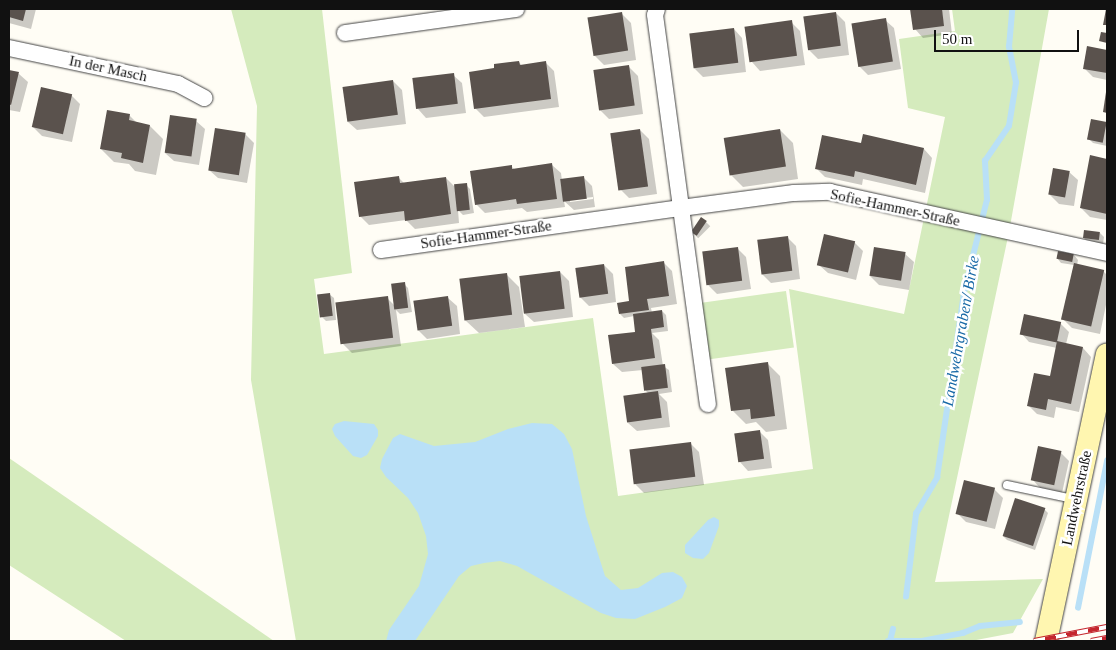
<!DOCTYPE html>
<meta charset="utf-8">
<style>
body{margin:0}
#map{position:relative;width:1116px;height:650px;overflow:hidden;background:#fffdf5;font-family:Georgia,serif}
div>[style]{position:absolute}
.green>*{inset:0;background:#d5ebbd;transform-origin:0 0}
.water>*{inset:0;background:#b9e0f7}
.shadow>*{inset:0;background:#0003;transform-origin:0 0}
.stream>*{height:5.5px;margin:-2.75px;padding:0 2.75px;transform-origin:2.75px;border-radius:2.75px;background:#b9e0f7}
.building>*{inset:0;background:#5a524d;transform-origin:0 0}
.roads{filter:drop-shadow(0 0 1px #444) drop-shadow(0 0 1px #444)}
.lane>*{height:8px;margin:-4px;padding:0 4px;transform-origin:4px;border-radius:4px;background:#fff}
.street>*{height:16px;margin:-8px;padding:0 8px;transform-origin:8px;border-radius:8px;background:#fff}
.secondary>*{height:22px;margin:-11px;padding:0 11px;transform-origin:11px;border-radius:11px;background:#fff6b0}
.rail>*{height:5.5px;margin-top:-2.75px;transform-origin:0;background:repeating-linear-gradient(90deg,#fff 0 11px,#c4262e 0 22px);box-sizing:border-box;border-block:1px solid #c4262e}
span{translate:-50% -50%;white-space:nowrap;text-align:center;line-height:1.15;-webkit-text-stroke:5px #fff;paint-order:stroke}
.street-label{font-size:15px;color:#111}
.water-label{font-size:16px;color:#1768a6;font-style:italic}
.frame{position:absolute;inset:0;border:10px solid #111;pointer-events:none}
.scale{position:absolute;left:934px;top:30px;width:145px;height:22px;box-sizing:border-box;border:2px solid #111;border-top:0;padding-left:6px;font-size:15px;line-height:18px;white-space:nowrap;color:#111;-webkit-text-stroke:4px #fff;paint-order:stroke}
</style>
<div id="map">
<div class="green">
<i style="clip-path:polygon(231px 9px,322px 9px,352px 273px,314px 279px,324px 354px,593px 318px,618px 496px,813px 469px,789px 289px,904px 314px,945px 117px,908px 108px,899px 39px,955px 31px,952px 9px,1049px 9px,1009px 232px,935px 582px,1043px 579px,1013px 633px,971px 641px,296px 641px,251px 380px,257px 106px)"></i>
<i style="left:786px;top:291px;width:57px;height:85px;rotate:82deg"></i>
<i style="clip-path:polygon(9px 458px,274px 641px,126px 641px,9px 565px)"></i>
</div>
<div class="water">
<i style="clip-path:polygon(344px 421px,374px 424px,378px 430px,378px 436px,367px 455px,361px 458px,353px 456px,335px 436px,332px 429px,335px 424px)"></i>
<i style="clip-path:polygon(532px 423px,552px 424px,564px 434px,572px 449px,586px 516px,605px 576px,621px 590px,638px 588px,662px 573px,673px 572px,682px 577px,687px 586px,682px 598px,665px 607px,635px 619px,616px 618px,601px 613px,517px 566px,500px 561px,484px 563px,471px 566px,459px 576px,415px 641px,386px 641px,389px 630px,419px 586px,428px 554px,426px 536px,418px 513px,408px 498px,386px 477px,380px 468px,382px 459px,393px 438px,400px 434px,434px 446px,475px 442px,508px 429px)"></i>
<i style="clip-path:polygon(714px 517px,719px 520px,719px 526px,709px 553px,703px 559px,693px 558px,685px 553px,685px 545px,708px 520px)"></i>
</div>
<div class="shadow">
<i style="clip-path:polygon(9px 9px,36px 9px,31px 29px,9px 23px)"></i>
<i style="clip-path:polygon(912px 9px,949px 9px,952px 34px,923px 38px,915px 29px)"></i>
<i style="clip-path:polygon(836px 13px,845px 22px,849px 55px,818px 59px,809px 50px)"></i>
<i style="clip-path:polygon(622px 14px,631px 23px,636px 60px,604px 65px,595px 56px)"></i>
<i style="clip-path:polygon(885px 20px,894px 28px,901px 69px,868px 75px,859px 66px)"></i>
<i style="clip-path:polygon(791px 22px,800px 31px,805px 65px,760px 71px,752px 62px)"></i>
<i style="clip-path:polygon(734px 29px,742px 38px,746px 72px,703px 77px,694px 68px)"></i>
<i style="clip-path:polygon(1088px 48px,1107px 51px,1107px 80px,1093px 77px,1084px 68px)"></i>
<i style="clip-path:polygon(519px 62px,522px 66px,545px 62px,554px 71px,559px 107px,484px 117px,475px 108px,495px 69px)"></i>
<i style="clip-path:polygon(629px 67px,638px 76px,643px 114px,609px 119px,600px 110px)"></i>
<i style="clip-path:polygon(9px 71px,19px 74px,28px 82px,20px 112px,9px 110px)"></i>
<i style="clip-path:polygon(453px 75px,462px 83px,466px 113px,426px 118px,418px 109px)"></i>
<i style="clip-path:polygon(393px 81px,402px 90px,406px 124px,357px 130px,348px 122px)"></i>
<i style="clip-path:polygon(71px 95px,80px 104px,72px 142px,42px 136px,33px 127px)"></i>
<i style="clip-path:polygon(129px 115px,137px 123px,150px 126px,163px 139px,156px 175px,135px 171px,129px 164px,114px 162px,101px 149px)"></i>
<i style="clip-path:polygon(196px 121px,205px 129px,199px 165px,174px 161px,165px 153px)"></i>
<i style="clip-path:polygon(1092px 121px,1107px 124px,1107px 146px,1093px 143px,1089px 139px)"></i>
<i style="clip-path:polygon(640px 130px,649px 139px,657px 194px,629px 198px,620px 189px)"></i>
<i style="clip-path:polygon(780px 130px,793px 143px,798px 179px,743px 187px,730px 174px)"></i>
<i style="clip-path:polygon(245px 134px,254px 143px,247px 183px,218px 178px,209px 170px)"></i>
<i style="clip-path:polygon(862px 145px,924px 149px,932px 158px,925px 193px,863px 179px,862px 185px,825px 177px,816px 168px)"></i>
<i style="clip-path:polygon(1091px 157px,1107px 160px,1107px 220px,1090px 217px,1081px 208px)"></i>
<i style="clip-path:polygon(evenodd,552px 165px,561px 173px,562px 181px,584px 178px,592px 186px,595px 207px,574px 210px,564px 201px,565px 207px,527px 212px,522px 208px,485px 213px,476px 204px,511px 166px,515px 170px,552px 165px,593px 197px,593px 199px,570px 202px,570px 200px,593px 197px)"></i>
<i style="clip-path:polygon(1069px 172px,1078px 180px,1074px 206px,1059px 204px,1050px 195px)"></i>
<i style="clip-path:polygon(399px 178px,405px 184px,446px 178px,454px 186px,466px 185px,470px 189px,474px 213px,463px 215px,458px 210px,459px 223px,415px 229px,406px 220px,369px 225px,360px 216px)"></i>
<i style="left:706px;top:222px;width:6px;height:17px;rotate:45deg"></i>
<i style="clip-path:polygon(1100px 233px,1104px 237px,1103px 244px,1088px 242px,1084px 238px)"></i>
<i style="clip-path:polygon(787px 237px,796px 246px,800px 279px,771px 283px,762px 274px)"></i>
<i style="clip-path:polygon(854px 242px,863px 251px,856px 280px,828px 273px,819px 265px)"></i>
<i style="clip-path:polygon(737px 248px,746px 257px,751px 289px,717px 294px,708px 285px)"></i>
<i style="clip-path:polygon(905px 254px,914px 262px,909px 290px,879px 285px,870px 276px)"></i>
<i style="clip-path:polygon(1074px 255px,1078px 260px,1077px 265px,1103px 271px,1107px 275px,1107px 300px,1100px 334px,1072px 328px,1063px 319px,1074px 265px,1061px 263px,1057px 258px)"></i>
<i style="clip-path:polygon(664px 263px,672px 271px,677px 304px,651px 308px,652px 313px,662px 311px,666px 315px,668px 331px,652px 333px,659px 340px,663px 366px,669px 370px,672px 392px,659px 394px,667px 402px,670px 427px,637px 431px,628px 423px,649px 394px,646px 391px,643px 370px,622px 372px,613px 364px,638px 332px,634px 316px,624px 318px,620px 314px,632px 302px)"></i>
<i style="clip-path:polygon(604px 265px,613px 274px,616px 302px,589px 306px,580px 297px)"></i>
<i style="clip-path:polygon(560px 272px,569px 281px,573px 317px,534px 322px,525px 314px)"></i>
<i style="clip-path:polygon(506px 274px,519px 287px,525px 327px,479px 333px,465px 320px)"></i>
<i style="clip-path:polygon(404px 284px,408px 288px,412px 312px,400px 314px,396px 310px,401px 346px,352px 353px,343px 344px,387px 298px,395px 306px)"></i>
<i style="clip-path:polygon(329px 294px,334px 298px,336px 320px,326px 321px,322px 317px)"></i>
<i style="clip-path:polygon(448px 298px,457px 306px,460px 334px,427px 339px,418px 330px)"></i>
<i style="clip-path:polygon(1060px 323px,1069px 332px,1066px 344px,1083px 348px,1091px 357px,1079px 412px,1056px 407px,1054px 418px,1037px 414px,1028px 405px,1051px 378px,1057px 348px,1029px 342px,1021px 333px)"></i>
<i style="clip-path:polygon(767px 363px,780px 376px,787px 429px,766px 432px,756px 422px,746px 424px,733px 411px)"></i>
<i style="clip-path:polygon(759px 431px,768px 440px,772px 468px,748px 471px,740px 462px)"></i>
<i style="clip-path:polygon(690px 443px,699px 452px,704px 485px,644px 493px,635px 484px)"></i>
<i style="clip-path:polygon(1060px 452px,1069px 461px,1062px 493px,1040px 488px,1032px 479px)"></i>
<i style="clip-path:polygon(994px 489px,1003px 498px,995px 529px,966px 522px,957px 513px)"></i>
<i style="clip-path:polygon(1044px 509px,1048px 513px,1035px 550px,1007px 540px,1003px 536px)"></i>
</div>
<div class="stream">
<i style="left:906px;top:597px;width:84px;rotate:-83.1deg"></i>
<i style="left:916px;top:514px;width:42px;rotate:-59.7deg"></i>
<i style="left:937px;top:478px;width:188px;rotate:-81.7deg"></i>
<i style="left:964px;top:292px;width:95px;rotate:-76deg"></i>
<i style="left:987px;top:200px;width:39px;rotate:-93deg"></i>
<i style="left:985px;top:161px;width:42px;rotate:-55.6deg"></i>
<i style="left:1009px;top:126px;width:44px;rotate:-80.8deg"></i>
<i style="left:1016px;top:83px;width:37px;rotate:-101deg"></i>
<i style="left:1009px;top:47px;width:38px;rotate:-85deg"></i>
<i style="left:1078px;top:608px;width:150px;rotate:-78.8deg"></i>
<i style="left:888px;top:641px;width:34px"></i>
<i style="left:922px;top:641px;width:42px;rotate:-11deg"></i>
<i style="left:963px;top:633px;width:18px;rotate:-22deg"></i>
<i style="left:980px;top:626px;width:40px;rotate:-5.7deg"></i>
<i style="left:890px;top:641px;width:12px;rotate:-76deg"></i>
</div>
<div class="building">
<i style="clip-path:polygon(9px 9px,26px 9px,23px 21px,9px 17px)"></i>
<i style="clip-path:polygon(910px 9px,942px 9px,944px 26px,913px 30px)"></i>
<i style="clip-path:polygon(1106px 9px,1107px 9px,1107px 25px,1103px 25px)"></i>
<i style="left:622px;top:12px;width:39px;height:35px;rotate:81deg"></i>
<i style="left:836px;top:12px;width:34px;height:33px;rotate:82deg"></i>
<i style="left:886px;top:18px;width:44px;height:35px;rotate:81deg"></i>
<i style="left:792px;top:20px;width:36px;height:48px;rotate:82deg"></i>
<i style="left:734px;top:28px;width:35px;height:45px;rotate:83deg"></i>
<i style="clip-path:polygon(1101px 32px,1107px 33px,1107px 43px,1099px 41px)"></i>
<i style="clip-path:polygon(1087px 46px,1107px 50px,1107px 73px,1083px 69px)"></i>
<i style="clip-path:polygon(519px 61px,520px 65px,546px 61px,551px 99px,474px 109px,469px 72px,494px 68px,494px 64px)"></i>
<i style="left:629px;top:65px;width:41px;height:36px;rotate:82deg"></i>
<i style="clip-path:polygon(9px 70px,19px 72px,11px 105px,9px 104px)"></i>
<i style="left:454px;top:73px;width:31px;height:42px;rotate:83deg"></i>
<i style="left:393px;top:80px;width:35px;height:51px;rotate:82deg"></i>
<i style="left:41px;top:87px;width:32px;height:41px;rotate:13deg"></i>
<i style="clip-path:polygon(1106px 92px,1107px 92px,1107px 113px,1103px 112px)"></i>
<i style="clip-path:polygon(107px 110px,130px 114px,129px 120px,150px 125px,143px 163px,121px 158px,122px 153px,100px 149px)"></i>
<i style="left:170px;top:115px;width:27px;height:38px;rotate:8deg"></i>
<i style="left:1091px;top:119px;width:16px;height:21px;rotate:11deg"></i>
<i style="left:215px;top:128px;width:31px;height:43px;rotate:9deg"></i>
<i style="left:640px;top:129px;width:58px;height:30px;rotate:82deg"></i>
<i style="left:780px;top:129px;width:38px;height:57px;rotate:81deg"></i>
<i style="clip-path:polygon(863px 134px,924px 148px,916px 185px,855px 171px,854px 177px,815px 169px,822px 135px,861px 143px)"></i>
<i style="clip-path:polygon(1090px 155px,1107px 159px,1107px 214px,1080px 208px)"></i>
<i style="clip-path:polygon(552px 163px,557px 199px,517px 204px,516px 199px,475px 205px,470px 171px,512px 165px,512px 169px)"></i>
<i style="left:1053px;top:168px;width:17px;height:27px;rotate:10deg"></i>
<i style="clip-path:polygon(399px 176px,400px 183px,446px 177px,451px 214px,405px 221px,404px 211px,359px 217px,354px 182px)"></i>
<i style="left:584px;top:176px;width:23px;height:24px;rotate:83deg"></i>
<i style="left:467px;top:183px;width:27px;height:13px;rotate:84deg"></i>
<i style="left:701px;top:217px;width:7px;height:18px;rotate:34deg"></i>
<i style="left:1084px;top:230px;width:16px;height:8px;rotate:7deg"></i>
<i style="left:824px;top:234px;width:32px;height:32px;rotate:13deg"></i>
<i style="left:788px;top:236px;width:35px;height:31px;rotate:83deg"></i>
<i style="left:738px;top:247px;width:34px;height:36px;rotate:83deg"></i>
<i style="left:874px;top:247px;width:32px;height:29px;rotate:9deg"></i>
<i style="left:1058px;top:251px;width:16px;height:8px;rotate:11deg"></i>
<i style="clip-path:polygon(664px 261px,669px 296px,647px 299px,649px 310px,619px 314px,617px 303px,629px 301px,625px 267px)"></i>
<i style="left:1074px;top:263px;width:31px;height:58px;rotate:13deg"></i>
<i style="left:604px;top:264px;width:30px;height:29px;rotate:82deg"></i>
<i style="left:560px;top:271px;width:38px;height:41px;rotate:83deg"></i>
<i style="left:507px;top:273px;width:42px;height:48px;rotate:83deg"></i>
<i style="left:405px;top:282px;width:26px;height:14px;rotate:83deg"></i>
<i style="left:330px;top:293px;width:23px;height:13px;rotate:83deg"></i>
<i style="left:388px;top:296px;width:42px;height:53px;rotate:83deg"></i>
<i style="left:448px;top:296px;width:30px;height:35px;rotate:82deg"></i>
<i style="clip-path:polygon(662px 310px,664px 327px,651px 329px,655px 358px,612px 364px,608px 335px,635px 332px,633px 314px)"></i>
<i style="left:1024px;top:314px;width:38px;height:21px;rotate:12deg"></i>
<i style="clip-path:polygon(1057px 341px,1083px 347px,1071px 404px,1048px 399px,1046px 410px,1027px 406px,1034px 373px,1050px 376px)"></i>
<i style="clip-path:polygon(768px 362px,775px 416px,751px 419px,750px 409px,731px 411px,725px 368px)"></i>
<i style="left:665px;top:364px;width:24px;height:24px;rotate:83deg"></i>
<i style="left:658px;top:391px;width:27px;height:35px;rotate:82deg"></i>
<i style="left:760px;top:430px;width:29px;height:26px;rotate:82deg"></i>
<i style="left:691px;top:442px;width:35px;height:62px;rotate:83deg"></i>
<i style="left:1038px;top:446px;width:24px;height:35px;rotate:12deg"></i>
<i style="left:964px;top:480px;width:32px;height:35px;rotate:14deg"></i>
<i style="left:1015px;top:498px;width:32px;height:40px;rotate:18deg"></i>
</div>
<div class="roads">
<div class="lane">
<i style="left:1007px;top:485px;width:67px;rotate:12deg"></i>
</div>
<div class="street">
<i style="left:657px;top:9px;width:6px;rotate:108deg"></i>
<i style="left:655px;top:15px;width:195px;rotate:82.3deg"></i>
<i style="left:681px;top:208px;width:114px;rotate:-7.6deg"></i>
<i style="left:794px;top:193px;width:36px;rotate:-2deg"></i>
<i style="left:830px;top:192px;width:284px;rotate:12.4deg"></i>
<i style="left:345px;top:33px;width:173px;rotate:-8deg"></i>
<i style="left:9px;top:48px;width:173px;rotate:12deg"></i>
<i style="left:178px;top:84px;width:30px;rotate:28deg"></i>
<i style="left:381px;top:250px;width:303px;rotate:-8deg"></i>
<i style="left:681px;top:208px;width:198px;rotate:82.2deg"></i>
</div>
<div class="secondary">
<i style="left:1046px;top:641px;width:293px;rotate:-78deg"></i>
</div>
</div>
<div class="rail">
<i style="left:1034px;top:641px;width:74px;rotate:-10.9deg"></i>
<i style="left:1091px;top:641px;width:16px;rotate:-11deg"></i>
</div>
<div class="street-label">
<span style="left:108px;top:69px;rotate:12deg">In der Masch</span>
<span style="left:895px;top:208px;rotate:12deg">Sofie-Hammer-Straße</span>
<span style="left:486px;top:235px;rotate:-8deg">Sofie-Hammer-Straße</span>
<span style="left:1077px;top:498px;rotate:-78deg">Landwehrstraße</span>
</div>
<div class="water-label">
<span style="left:961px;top:331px;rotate:-80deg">Landwehrgraben/ Birke</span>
</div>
<div class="frame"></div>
<div class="scale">50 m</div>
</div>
